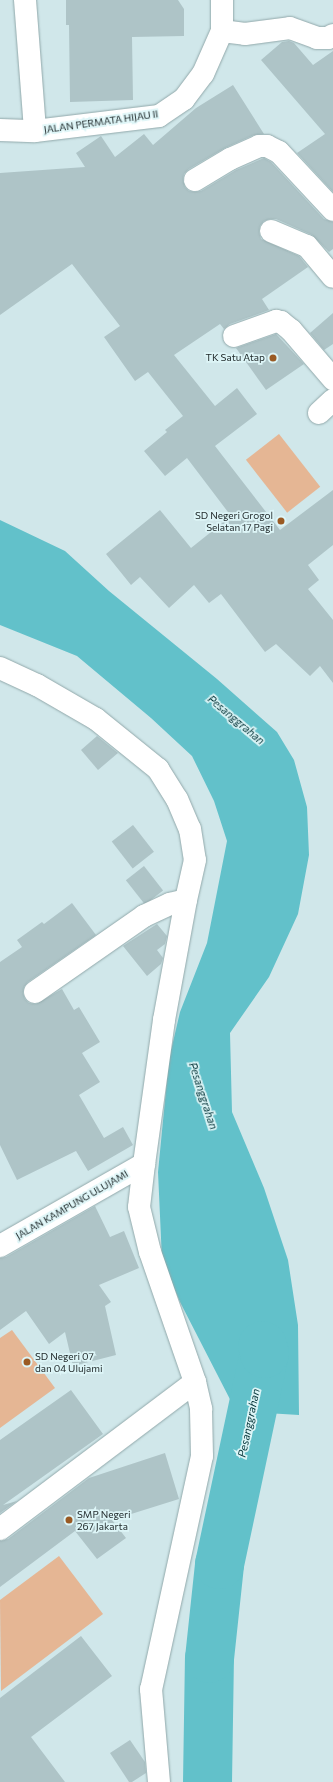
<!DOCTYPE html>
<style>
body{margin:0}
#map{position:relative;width:333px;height:1782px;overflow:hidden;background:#d0e7ea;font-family:Commissioner,sans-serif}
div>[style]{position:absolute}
.green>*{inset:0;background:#e5b694;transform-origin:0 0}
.water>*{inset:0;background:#62c1ca}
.river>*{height:49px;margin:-24.5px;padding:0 24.5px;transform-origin:24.5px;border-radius:24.5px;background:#62c1ca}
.building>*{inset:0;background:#aec4c7;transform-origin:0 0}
.roads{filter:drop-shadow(0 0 1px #91a8aa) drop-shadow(0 0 1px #91a8aa)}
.street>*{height:22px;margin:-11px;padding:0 11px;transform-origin:11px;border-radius:11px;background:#fff}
.dots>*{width:11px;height:11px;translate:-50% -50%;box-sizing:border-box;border:2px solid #ddf5f7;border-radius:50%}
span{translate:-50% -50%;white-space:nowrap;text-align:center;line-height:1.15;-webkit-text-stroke:3.5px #ddf5f7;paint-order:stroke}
.street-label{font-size:10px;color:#1d2627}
.poi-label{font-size:10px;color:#1d2627}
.right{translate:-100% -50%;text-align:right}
.left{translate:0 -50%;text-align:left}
.water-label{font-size:11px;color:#053539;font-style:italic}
</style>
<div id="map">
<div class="green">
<i style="left:279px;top:434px;width:67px;height:42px;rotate:52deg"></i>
<i style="clip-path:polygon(12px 1330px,55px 1388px,0 1428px,0 1338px)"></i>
<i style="clip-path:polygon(59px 1556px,103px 1614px,1px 1691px,0 1600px)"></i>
</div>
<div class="water">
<i style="clip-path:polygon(0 520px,65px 551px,109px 591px,217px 679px,277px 732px,294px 760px,307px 807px,309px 855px,298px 914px,269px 977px,230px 1033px,232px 1112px,264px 1188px,288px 1260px,298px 1325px,299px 1415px,236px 1411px,180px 1302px,162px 1260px,158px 1172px,169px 1059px,180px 1012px,207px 943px,227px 841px,214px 801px,192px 756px,151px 718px,77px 656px,0 625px)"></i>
</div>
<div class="river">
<i style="left:207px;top:1782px;width:124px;rotate:-89.1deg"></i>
<i style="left:209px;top:1658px;width:95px;rotate:-83.9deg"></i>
<i style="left:219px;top:1564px;width:216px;rotate:-78deg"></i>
<i style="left:264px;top:1353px;width:8px;rotate:-104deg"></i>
</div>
<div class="building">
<i style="clip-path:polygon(66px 0,178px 0,184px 9px,184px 36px,132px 37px,133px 100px,70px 102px,69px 25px,66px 25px)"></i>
<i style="clip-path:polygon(289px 41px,294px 43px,313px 65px,333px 51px,333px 192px,297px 153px,325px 134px,261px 60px,282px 42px)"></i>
<i style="clip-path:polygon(233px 85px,264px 134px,254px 135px,225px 148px,189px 169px,184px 174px,183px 180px,185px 187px,189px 191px,195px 192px,201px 191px,236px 170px,264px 158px,271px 162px,324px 219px,333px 222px,333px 249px,329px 252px,312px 235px,276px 219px,270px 219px,264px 221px,260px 226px,259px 232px,261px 239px,299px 256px,308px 267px,262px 299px,269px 310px,230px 324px,224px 329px,220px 324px,174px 355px,215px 406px,237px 388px,257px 414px,215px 446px,280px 530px,333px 490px,333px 545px,308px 565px,319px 580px,308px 589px,333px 620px,333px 683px,320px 666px,310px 676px,276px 644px,265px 652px,221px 594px,209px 603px,194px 585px,169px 608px,140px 577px,131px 585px,106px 554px,160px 510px,191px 548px,231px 516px,187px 458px,165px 476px,144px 451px,167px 432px,165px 430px,183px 416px,148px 372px,135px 381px,104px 337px,120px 326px,72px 264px,0 315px,0 173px,85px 167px,76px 153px,101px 136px,115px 157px,144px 134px,153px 145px,196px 108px)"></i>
<i style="clip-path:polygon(333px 313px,333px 344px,324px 350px,310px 333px)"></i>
<i style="clip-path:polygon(276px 334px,304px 364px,266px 390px,236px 348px)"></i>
<i style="clip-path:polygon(97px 736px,118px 753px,98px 770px,81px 750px)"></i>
<i style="left:133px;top:825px;width:34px;height:27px;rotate:52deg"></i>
<i style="left:144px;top:866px;width:31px;height:23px;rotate:52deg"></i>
<i style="clip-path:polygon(72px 903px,96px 935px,28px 982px,24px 987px,23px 993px,25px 999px,29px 1003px,36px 1004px,62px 989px,74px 1010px,79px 1007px,100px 1042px,82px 1053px,100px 1082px,79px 1095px,104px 1138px,123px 1127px,133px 1145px,88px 1171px,76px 1151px,17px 1180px,0 1145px,0 962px,22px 947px,17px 940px,42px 922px,44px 924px)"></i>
<i style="clip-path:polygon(157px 924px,167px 936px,165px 944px,157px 950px,163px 958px,161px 964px,147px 976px,123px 946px)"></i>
<i style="clip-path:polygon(95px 1206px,110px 1237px,124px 1231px,139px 1268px,99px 1285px,111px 1302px,105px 1306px,116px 1355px,73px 1366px,65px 1332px,49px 1344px,26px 1311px,0 1330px,0 1258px,6px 1257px)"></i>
<i style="clip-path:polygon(71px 1390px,103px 1434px,3px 1505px,17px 1501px,0 1513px,0 1440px)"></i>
<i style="clip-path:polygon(165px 1453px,179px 1499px,112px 1520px,126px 1538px,97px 1559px,75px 1531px,0 1587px,0 1541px,8px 1539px,89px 1478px)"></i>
<i style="clip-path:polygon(81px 1636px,112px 1676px,31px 1737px,65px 1782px,0 1782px,0 1698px)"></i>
<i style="clip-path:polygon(130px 1740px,145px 1762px,146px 1773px,132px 1782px,129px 1782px,110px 1753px)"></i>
</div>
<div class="roads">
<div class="street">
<i style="left:25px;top:0;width:131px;rotate:85.6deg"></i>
<i style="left:222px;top:31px;width:23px;rotate:7deg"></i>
<i style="left:245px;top:34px;width:45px;rotate:-7.6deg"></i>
<i style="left:290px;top:28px;width:29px;rotate:20deg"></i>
<i style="left:317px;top:38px;width:11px"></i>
<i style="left:328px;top:38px;width:6px;rotate:-31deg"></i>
<i style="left:0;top:130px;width:35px;rotate:2deg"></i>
<i style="left:35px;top:131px;width:125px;rotate:-6.9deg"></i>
<i style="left:159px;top:116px;width:30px;rotate:-34deg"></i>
<i style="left:184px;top:99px;width:31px;rotate:-53deg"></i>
<i style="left:203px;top:74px;width:47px;rotate:-66.2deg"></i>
<i style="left:222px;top:31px;width:31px;rotate:-90deg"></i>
<i style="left:195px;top:180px;width:41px;rotate:-31deg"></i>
<i style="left:230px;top:159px;width:32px;rotate:-24deg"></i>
<i style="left:259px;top:146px;width:8px"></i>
<i style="left:267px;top:146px;width:13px;rotate:27deg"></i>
<i style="left:279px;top:152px;width:79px;rotate:47deg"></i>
<i style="left:271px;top:231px;width:39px;rotate:23deg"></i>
<i style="left:307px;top:246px;width:40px;rotate:50deg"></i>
<i style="left:234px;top:336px;width:45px;rotate:-19.7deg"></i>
<i style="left:276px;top:321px;width:5px;rotate:11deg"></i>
<i style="left:281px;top:322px;width:13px;rotate:39deg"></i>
<i style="left:291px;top:330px;width:65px;rotate:49.4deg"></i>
<i style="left:319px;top:413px;width:19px;rotate:-43deg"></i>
<i style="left:0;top:668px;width:41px;rotate:24.7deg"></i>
<i style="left:37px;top:685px;width:68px;rotate:30deg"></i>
<i style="left:96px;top:719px;width:80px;rotate:38.9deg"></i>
<i style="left:158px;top:769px;width:36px;rotate:58deg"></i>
<i style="left:177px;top:799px;width:33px;rotate:67deg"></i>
<i style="left:190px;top:829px;width:31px;rotate:81deg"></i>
<i style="left:195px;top:860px;width:41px;rotate:102.7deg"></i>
<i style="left:186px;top:900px;width:122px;rotate:100.4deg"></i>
<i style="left:164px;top:1020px;width:145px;rotate:97.9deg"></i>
<i style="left:144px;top:1164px;width:43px;rotate:96.6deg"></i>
<i style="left:139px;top:1207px;width:46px;rotate:76.3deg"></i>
<i style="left:150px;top:1252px;width:138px;rotate:70.9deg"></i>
<i style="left:195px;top:1382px;width:28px;rotate:77deg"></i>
<i style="left:201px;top:1409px;width:47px;rotate:88.8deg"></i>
<i style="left:202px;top:1456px;width:239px;rotate:102.3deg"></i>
<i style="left:151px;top:1689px;width:93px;rotate:85.1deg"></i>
<i style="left:35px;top:992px;width:133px;rotate:-34.9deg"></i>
<i style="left:144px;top:916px;width:29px;rotate:-25deg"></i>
<i style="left:170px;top:904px;width:16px;rotate:-14deg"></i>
<i style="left:0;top:1246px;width:166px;rotate:-29.7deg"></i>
<i style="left:0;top:1529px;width:244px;rotate:-37deg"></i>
</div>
</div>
<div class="dots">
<i style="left:273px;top:358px;background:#9a5a23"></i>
<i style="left:281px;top:521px;background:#9a5a23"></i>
<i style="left:27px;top:1362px;background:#9a5a23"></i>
<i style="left:69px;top:1520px;background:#9a5a23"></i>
</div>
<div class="street-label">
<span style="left:101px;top:122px;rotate:-8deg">JALAN PERMATA HIJAU II</span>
<span style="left:72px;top:1205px;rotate:-30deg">JALAN KAMPUNG ULUJAMI</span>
</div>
<div class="poi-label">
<span class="right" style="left:265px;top:358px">TK Satu Atap</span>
<span class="right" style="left:273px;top:521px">SD Negeri Grogol<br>Selatan 17 Pagi</span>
<span class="left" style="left:35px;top:1362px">SD Negeri 07<br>dan 04 Ulujami</span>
<span class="left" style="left:77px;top:1520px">SMP Negeri<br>267 Jakarta</span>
</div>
<div class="water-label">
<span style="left:236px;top:720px;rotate:40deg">Pesanggrahan</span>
<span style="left:203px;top:1096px;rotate:72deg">Pesanggrahan</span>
<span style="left:249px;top:1423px;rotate:-78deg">Pesanggrahan</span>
</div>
</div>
